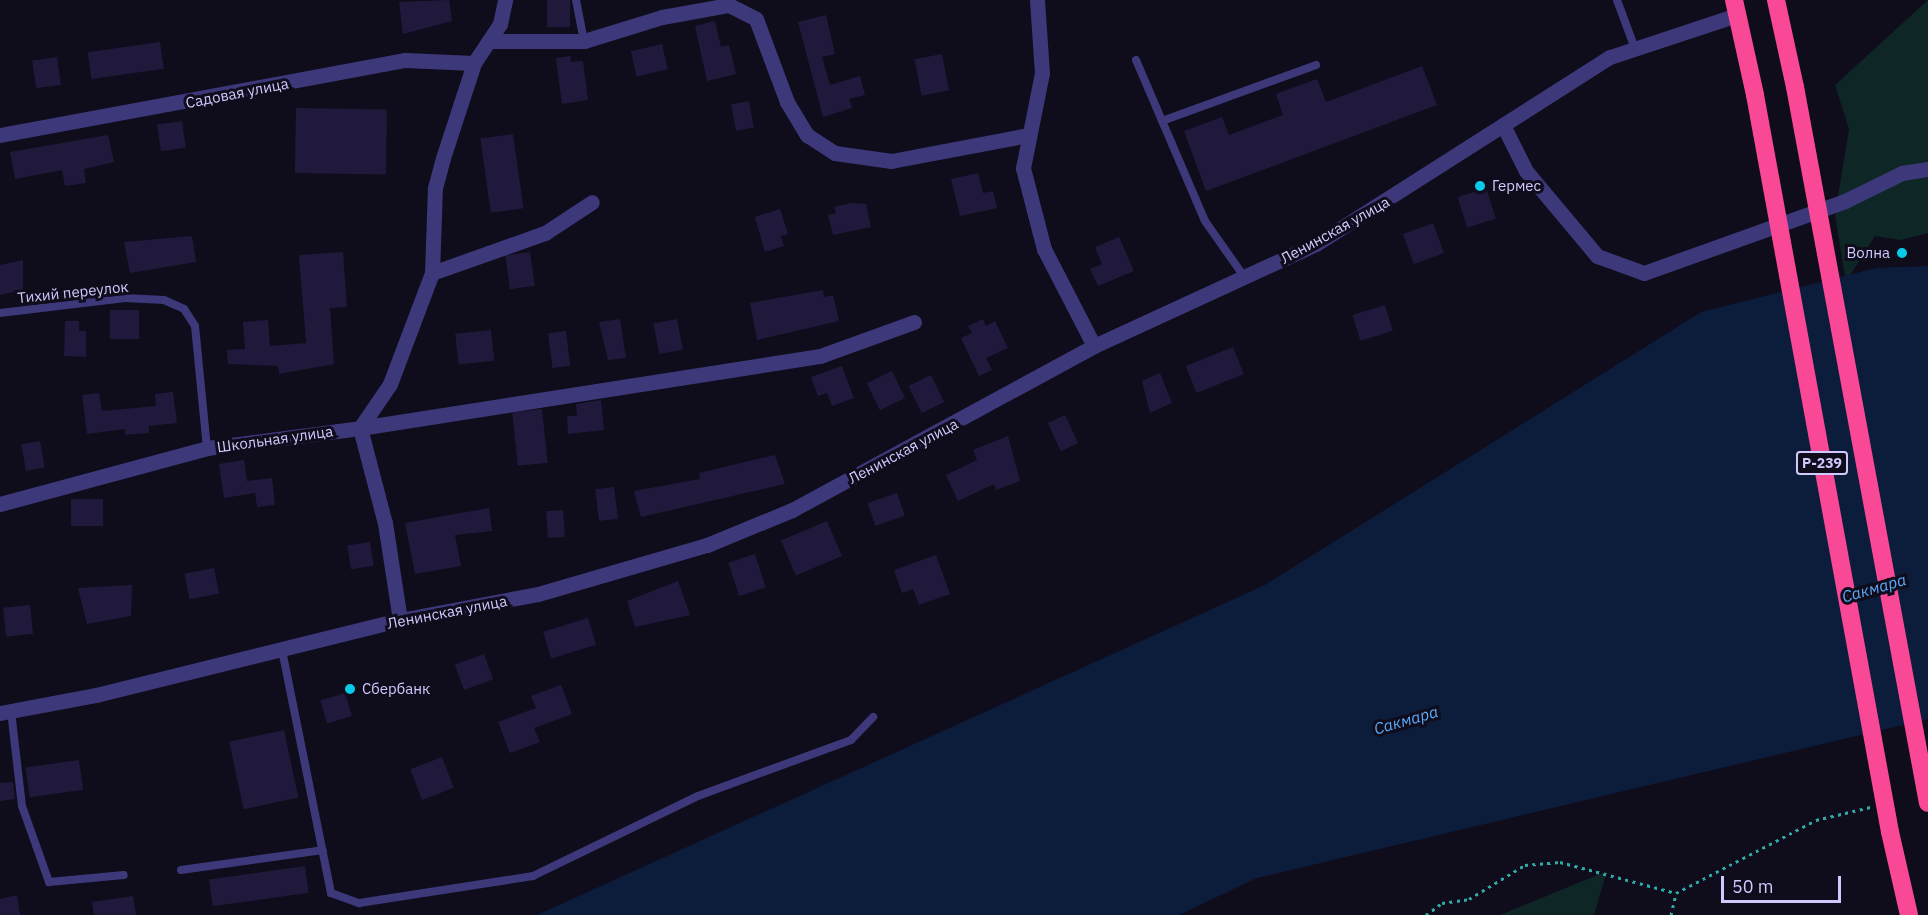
<!DOCTYPE html>
<meta charset="utf-8">
<style>
body{margin:0}
#map{position:relative;width:1928px;height:915px;overflow:hidden;background:#0f0c1c;font-family:"IBM Plex Sans",sans-serif}
div>[style]{position:absolute}
.green>*{inset:0;background:#0f2626}
.water>*{inset:0;background:#0c1c3b}
.building>*{inset:0;background:#21193c;transform-origin:0 0}
.path>*{height:3px;margin-top:-1.5px;transform-origin:0;background:repeating-linear-gradient(90deg,#30aaa7 0 3px,transparent 0 7.5px)}
.lane>*{height:8px;margin:-4px;padding:0 4px;transform-origin:4px;border-radius:4px;background:#3d387a}
.street>*{height:15px;margin:-7.5px;padding:0 7.5px;transform-origin:7.5px;border-radius:7.5px;background:#3d387a}
.highway>*{height:18px;margin:-9px;padding:0 9px;transform-origin:9px;border-radius:9px;background:#f94896}
.highway-bridge>*{height:18px;margin:-9px;padding:0 9px;transform-origin:9px;border-radius:9px;background:#f94896}
.dots>*{width:16px;height:16px;translate:-50% -50%;box-sizing:border-box;border:3px solid #0f0c1c;border-radius:50%}
span{translate:-50% -50%;white-space:nowrap;text-align:center;line-height:1.15;-webkit-text-stroke:6px #0f0c1c;paint-order:stroke}
.shield-label span{padding:2px 4px;background:#0f0c1c;border:2px solid;border-radius:4px;-webkit-text-stroke-width:0}
.shield-label{font-size:14px;color:#d1c9fd;font-weight:700}
.street-label{font-size:15px;color:#d1c9fd}
.poi-label{font-size:15px;color:#d1c9fd}
.left{translate:0 -50%;text-align:left}
.right{translate:-100% -50%;text-align:right}
.water-label{font-size:16px;color:#5aaafa;font-style:italic}
.scale{position:absolute;left:1721px;top:876px;width:120px;height:27px;box-sizing:border-box;border:3px solid #d1c9fd;border-top:0;padding-left:8px;font-size:18px;line-height:21px;white-space:nowrap;color:#d1c9fd;-webkit-text-stroke:4px #0f0c1c;paint-order:stroke}
</style>
<div id="map">
<div class="green">
<i style="clip-path:polygon(1928px 0,1928px 233px,1901px 240px,1875px 236px,1846px 282px,1835px 215px,1849px 129px,1835px 85px)"></i>
<i style="clip-path:polygon(1607px 871px,1594px 915px,1500px 915px)"></i>
</div>
<div class="water">
<i style="clip-path:polygon(1928px 266px,1928px 719px,1257px 878px,1179px 915px,537px 915px,1265px 585px,1701px 312px,1876px 268px)"></i>
</div>
<div class="building">
<i style="clip-path:polygon(449px 0,452px 21px,403px 34px,399px 2px)"></i>
<i style="left:547px;top:0;width:23px;height:27px"></i>
<i style="clip-path:polygon(826px 15px,835px 54px,822px 57px,830px 85px,860px 76px,865px 95px,849px 99px,852px 108px,823px 117px,798px 22px)"></i>
<i style="clip-path:polygon(715px 21px,721px 47px,729px 45px,736px 74px,707px 81px,695px 26px)"></i>
<i style="left:160px;top:42px;width:27px;height:73px;rotate:82deg"></i>
<i style="left:662px;top:44px;width:26px;height:32px;rotate:77deg"></i>
<i style="left:942px;top:54px;width:37px;height:28px;rotate:79deg"></i>
<i style="clip-path:polygon(570px 56px,571px 62px,583px 61px,588px 100px,562px 104px,556px 58px)"></i>
<i style="left:57px;top:57px;width:28px;height:25px;rotate:82deg"></i>
<i style="clip-path:polygon(1422px 66px,1437px 105px,1206px 191px,1184px 131px,1222px 117px,1229px 135px,1283px 115px,1276px 94px,1317px 79px,1326px 102px)"></i>
<i style="left:749px;top:101px;width:27px;height:18px;rotate:80deg"></i>
<i style="left:296px;top:108px;width:91px;height:65px;rotate:1deg"></i>
<i style="left:182px;top:121px;width:27px;height:25px;rotate:82deg"></i>
<i style="left:513px;top:134px;width:75px;height:33px;rotate:82deg"></i>
<i style="clip-path:polygon(108px 135px,114px 162px,84px 169px,86px 183px,65px 186px,62px 170px,15px 179px,10px 152px)"></i>
<i style="clip-path:polygon(978px 173px,983px 193px,993px 191px,997px 208px,960px 216px,951px 179px)"></i>
<i style="left:1486px;top:188px;width:32px;height:30px;rotate:72deg"></i>
<i style="clip-path:polygon(852px 203px,866px 204px,871px 227px,833px 235px,828px 215px,836px 213px,834px 207px)"></i>
<i style="clip-path:polygon(780px 209px,788px 234px,781px 236px,784px 246px,765px 252px,755px 217px)"></i>
<i style="left:1433px;top:223px;width:32px;height:32px;rotate:70deg"></i>
<i style="clip-path:polygon(192px 236px,196px 262px,130px 273px,124px 242px)"></i>
<i style="clip-path:polygon(1119px 237px,1134px 271px,1098px 286px,1090px 269px,1102px 264px,1095px 247px)"></i>
<i style="clip-path:polygon(343px 252px,347px 307px,330px 308px,334px 364px,279px 374px,278px 366px,228px 364px,227px 350px,245px 349px,243px 322px,268px 320px,270px 346px,306px 343px,299px 255px)"></i>
<i style="left:530px;top:252px;width:34px;height:25px;rotate:82deg"></i>
<i style="clip-path:polygon(23px 260px,23px 290px,0 295px,0 265px)"></i>
<i style="clip-path:polygon(823px 290px,824px 297px,833px 295px,839px 321px,757px 340px,750px 303px)"></i>
<i style="left:1385px;top:305px;width:27px;height:34px;rotate:73deg"></i>
<i style="left:139px;top:310px;width:29px;height:29px;rotate:90deg"></i>
<i style="clip-path:polygon(620px 319px,626px 358px,608px 360px,599px 322px)"></i>
<i style="left:677px;top:319px;width:31px;height:24px;rotate:79deg"></i>
<i style="clip-path:polygon(983px 319px,986px 326px,995px 321px,1008px 348px,986px 358px,992px 370px,979px 376px,961px 338px,972px 333px,968px 326px)"></i>
<i style="clip-path:polygon(65px 321px,79px 321px,79px 331px,86px 331px,86px 357px,64px 356px)"></i>
<i style="left:491px;top:330px;width:31px;height:36px;rotate:84deg"></i>
<i style="left:566px;top:331px;width:35px;height:18px;rotate:83deg"></i>
<i style="left:1233px;top:347px;width:29px;height:51px;rotate:68deg"></i>
<i style="clip-path:polygon(842px 366px,854px 398px,832px 406px,827px 393px,818px 396px,811px 377px)"></i>
<i style="left:892px;top:371px;width:30px;height:28px;rotate:64deg"></i>
<i style="clip-path:polygon(1160px 373px,1172px 403px,1150px 413px,1142px 381px)"></i>
<i style="left:931px;top:375px;width:30px;height:25px;rotate:64deg"></i>
<i style="clip-path:polygon(173px 392px,177px 423px,149px 426px,149px 433px,125px 435px,125px 429px,87px 434px,82px 395px,99px 393px,102px 411px,156px 406px,155px 394px)"></i>
<i style="clip-path:polygon(601px 400px,604px 430px,568px 434px,567px 416px,577px 416px,576px 404px)"></i>
<i style="left:542px;top:409px;width:54px;height:30px;rotate:84deg"></i>
<i style="left:1065px;top:415px;width:31px;height:19px;rotate:65deg"></i>
<i style="clip-path:polygon(1008px 436px,1020px 481px,996px 490px,994px 484px,958px 501px,946px 475px,977px 460px,973px 450px)"></i>
<i style="left:40px;top:441px;width:27px;height:19px;rotate:80deg"></i>
<i style="clip-path:polygon(775px 455px,785px 484px,641px 517px,634px 491px,700px 479px,699px 473px)"></i>
<i style="clip-path:polygon(244px 460px,247px 481px,272px 478px,275px 505px,257px 507px,255px 493px,224px 498px,219px 464px)"></i>
<i style="left:614px;top:487px;width:32px;height:19px;rotate:83deg"></i>
<i style="left:897px;top:493px;width:24px;height:31px;rotate:71deg"></i>
<i style="left:71px;top:499px;width:32px;height:27px"></i>
<i style="clip-path:polygon(489px 508px,492px 531px,455px 535px,461px 566px,415px 574px,405px 523px)"></i>
<i style="left:563px;top:510px;width:27px;height:17px;rotate:86deg"></i>
<i style="left:827px;top:521px;width:38px;height:50px;rotate:67deg"></i>
<i style="left:370px;top:542px;width:24px;height:23px;rotate:81deg"></i>
<i style="left:755px;top:554px;width:35px;height:28px;rotate:72deg"></i>
<i style="clip-path:polygon(936px 555px,950px 594px,919px 605px,913px 589px,902px 593px,894px 570px)"></i>
<i style="left:214px;top:568px;width:26px;height:30px;rotate:79deg"></i>
<i style="clip-path:polygon(678px 581px,690px 615px,635px 627px,627px 601px)"></i>
<i style="clip-path:polygon(132px 585px,131px 616px,87px 624px,78px 588px)"></i>
<i style="left:30px;top:605px;width:29px;height:27px;rotate:84deg"></i>
<i style="left:588px;top:618px;width:28px;height:47px;rotate:73deg"></i>
<i style="left:484px;top:654px;width:27px;height:31px;rotate:70deg"></i>
<i style="clip-path:polygon(561px 685px,572px 714px,534px 728px,540px 742px,510px 753px,498px 722px,536px 708px,531px 696px)"></i>
<i style="left:345px;top:693px;width:24px;height:26px;rotate:73deg"></i>
<i style="left:284px;top:730px;width:69px;height:56px;rotate:78deg"></i>
<i style="left:442px;top:757px;width:33px;height:34px;rotate:69deg"></i>
<i style="left:79px;top:760px;width:30px;height:54px;rotate:82deg"></i>
<i style="clip-path:polygon(13px 782px,15px 799px,0 801px,0 783px)"></i>
<i style="left:305px;top:866px;width:27px;height:97px;rotate:82deg"></i>
<i style="clip-path:polygon(17px 895px,20px 915px,0 915px,0 899px)"></i>
<i style="clip-path:polygon(133px 896px,136px 915px,94px 915px,92px 902px)"></i>
</div>
<div class="path">
<i style="left:1426px;top:915px;width:20px;rotate:-37deg"></i>
<i style="left:1442px;top:903px;width:27px;rotate:-8deg"></i>
<i style="left:1469px;top:899px;width:66px;rotate:-31.3deg"></i>
<i style="left:1525px;top:865px;width:35px;rotate:-5deg"></i>
<i style="left:1560px;top:862px;width:120px;rotate:15deg"></i>
<i style="left:1676px;top:893px;width:158px;rotate:-27.5deg"></i>
<i style="left:1816px;top:820px;width:56px;rotate:-13.5deg"></i>
<i style="left:1671px;top:915px;width:23px;rotate:-77deg"></i>
</div>
<div class="lane">
<i style="left:576px;top:0;width:42px;rotate:79deg"></i>
<i style="left:1617px;top:0;width:49px;rotate:69.7deg"></i>
<i style="left:1136px;top:60px;width:175px;rotate:66.8deg"></i>
<i style="left:1205px;top:221px;width:70px;rotate:54.9deg"></i>
<i style="left:1162px;top:121px;width:164px;rotate:-20deg"></i>
<i style="left:0;top:313px;width:126px;rotate:-6.8deg"></i>
<i style="left:125px;top:298px;width:39px;rotate:3deg"></i>
<i style="left:164px;top:300px;width:22px;rotate:24deg"></i>
<i style="left:184px;top:309px;width:20px;rotate:57deg"></i>
<i style="left:195px;top:326px;width:123px;rotate:84.4deg"></i>
<i style="left:282px;top:650px;width:248px;rotate:78.6deg"></i>
<i style="left:331px;top:893px;width:30px;rotate:20deg"></i>
<i style="left:359px;top:903px;width:176px;rotate:-8.8deg"></i>
<i style="left:533px;top:876px;width:183px;rotate:-25.9deg"></i>
<i style="left:698px;top:796px;width:163px;rotate:-20.1deg"></i>
<i style="left:851px;top:740px;width:32px;rotate:-46deg"></i>
<i style="left:11px;top:711px;width:96px;rotate:83.4deg"></i>
<i style="left:22px;top:806px;width:81px;rotate:70.4deg"></i>
<i style="left:49px;top:882px;width:75px;rotate:-5.3deg"></i>
<i style="left:181px;top:870px;width:143px;rotate:-8deg"></i>
</div>
<div class="street">
<i style="left:1037px;top:0;width:73px;rotate:86.1deg"></i>
<i style="left:1042px;top:73px;width:97px;rotate:101.3deg"></i>
<i style="left:1023px;top:168px;width:84px;rotate:75.5deg"></i>
<i style="left:1044px;top:249px;width:109px;rotate:62.7deg"></i>
<i style="left:489px;top:41px;width:95px"></i>
<i style="left:584px;top:41px;width:82px;rotate:-17.1deg"></i>
<i style="left:662px;top:17px;width:68px;rotate:-10.2deg"></i>
<i style="left:729px;top:5px;width:30px;rotate:27deg"></i>
<i style="left:756px;top:19px;width:89px;rotate:69.5deg"></i>
<i style="left:787px;top:102px;width:39px;rotate:59deg"></i>
<i style="left:807px;top:135px;width:33px;rotate:33deg"></i>
<i style="left:835px;top:153px;width:57px;rotate:8.1deg"></i>
<i style="left:891px;top:161px;width:139px;rotate:-10.7deg"></i>
<i style="left:1503px;top:125px;width:51px;rotate:63.4deg"></i>
<i style="left:1526px;top:171px;width:111px;rotate:50.1deg"></i>
<i style="left:1597px;top:256px;width:50px;rotate:19.9deg"></i>
<i style="left:1644px;top:273px;width:214px;rotate:-19.7deg"></i>
<i style="left:1845px;top:201px;width:64px;rotate:-26.2deg"></i>
<i style="left:1902px;top:173px;width:26px;rotate:-9deg"></i>
<i style="left:0;top:135px;width:412px;rotate:-10.5deg"></i>
<i style="left:405px;top:60px;width:69px;rotate:2.5deg"></i>
<i style="left:432px;top:273px;width:120px;rotate:-19.5deg"></i>
<i style="left:545px;top:233px;width:56px;rotate:-33.4deg"></i>
<i style="left:360px;top:428px;width:466px;rotate:-8.9deg"></i>
<i style="left:820px;top:356px;width:100px;rotate:-19.9deg"></i>
<i style="left:360px;top:428px;width:53px;rotate:-55.7deg"></i>
<i style="left:390px;top:384px;width:119px;rotate:-69.3deg"></i>
<i style="left:432px;top:273px;width:85px;rotate:-88deg"></i>
<i style="left:435px;top:188px;width:31px;rotate:-75deg"></i>
<i style="left:443px;top:158px;width:100px;rotate:-71.9deg"></i>
<i style="left:474px;top:63px;width:47px;rotate:-56.3deg"></i>
<i style="left:500px;top:24px;width:25px;rotate:-78deg"></i>
<i style="left:0;top:504px;width:214px;rotate:-15.1deg"></i>
<i style="left:207px;top:448px;width:154px;rotate:-7.4deg"></i>
<i style="left:360px;top:428px;width:98px;rotate:75.3deg"></i>
<i style="left:385px;top:523px;width:98px;rotate:81.2deg"></i>
<i style="left:0;top:713px;width:98px;rotate:-10.6deg"></i>
<i style="left:96px;top:695px;width:313px;rotate:-13.9deg"></i>
<i style="left:400px;top:620px;width:140px;rotate:-10.7deg"></i>
<i style="left:538px;top:594px;width:176px;rotate:-16.2deg"></i>
<i style="left:707px;top:545px;width:92px;rotate:-22.4deg"></i>
<i style="left:792px;top:510px;width:344px;rotate:-28.5deg"></i>
<i style="left:1094px;top:346px;width:244px;rotate:-24.7deg"></i>
<i style="left:1316px;top:244px;width:348px;rotate:-32.5deg"></i>
<i style="left:1610px;top:57px;width:134px;rotate:-18.3deg"></i>
</div>
<div class="highway">
<i style="left:1734px;top:0;width:97px;rotate:77.5deg"></i>
<i style="left:1776px;top:0;width:89px;rotate:77.7deg"></i>
<i style="left:1890px;top:832px;width:85px;rotate:77.1deg"></i>
</div>
<div class="highway-bridge">
<i style="left:1795px;top:87px;width:728px;rotate:79.48deg"></i>
<i style="left:1755px;top:95px;width:749px;rotate:79.62deg"></i>
</div>
<div class="dots">
<i style="left:1480px;top:186px;background:#08cbea"></i>
<i style="left:1902px;top:253px;background:#08cbea"></i>
<i style="left:350px;top:689px;background:#08cbea"></i>
</div>
<div class="shield-label">
<span style="left:1822px;top:463px">Р-239</span>
</div>
<div class="street-label">
<span style="left:237px;top:93px;rotate:-11deg">Садовая улица</span>
<span style="left:1335px;top:230px;rotate:-29deg">Ленинская улица</span>
<span style="left:73px;top:292px;rotate:-6deg">Тихий переулок</span>
<span style="left:275px;top:439px;rotate:-8deg">Школьная улица</span>
<span style="left:903px;top:451px;rotate:-28deg">Ленинская улица</span>
<span style="left:447px;top:612px;rotate:-11deg">Ленинская улица</span>
</div>
<div class="poi-label">
<span class="left" style="left:1492px;top:186px">Гермес</span>
<span class="right" style="left:1890px;top:253px">Волна</span>
<span class="left" style="left:362px;top:689px">Сбербанк</span>
</div>
<div class="water-label">
<span style="left:1874px;top:588px;rotate:-16deg">Сакмара</span>
<span style="left:1406px;top:720px;rotate:-16deg">Сакмара</span>
</div>
<div class="scale">50 m</div>
</div>
